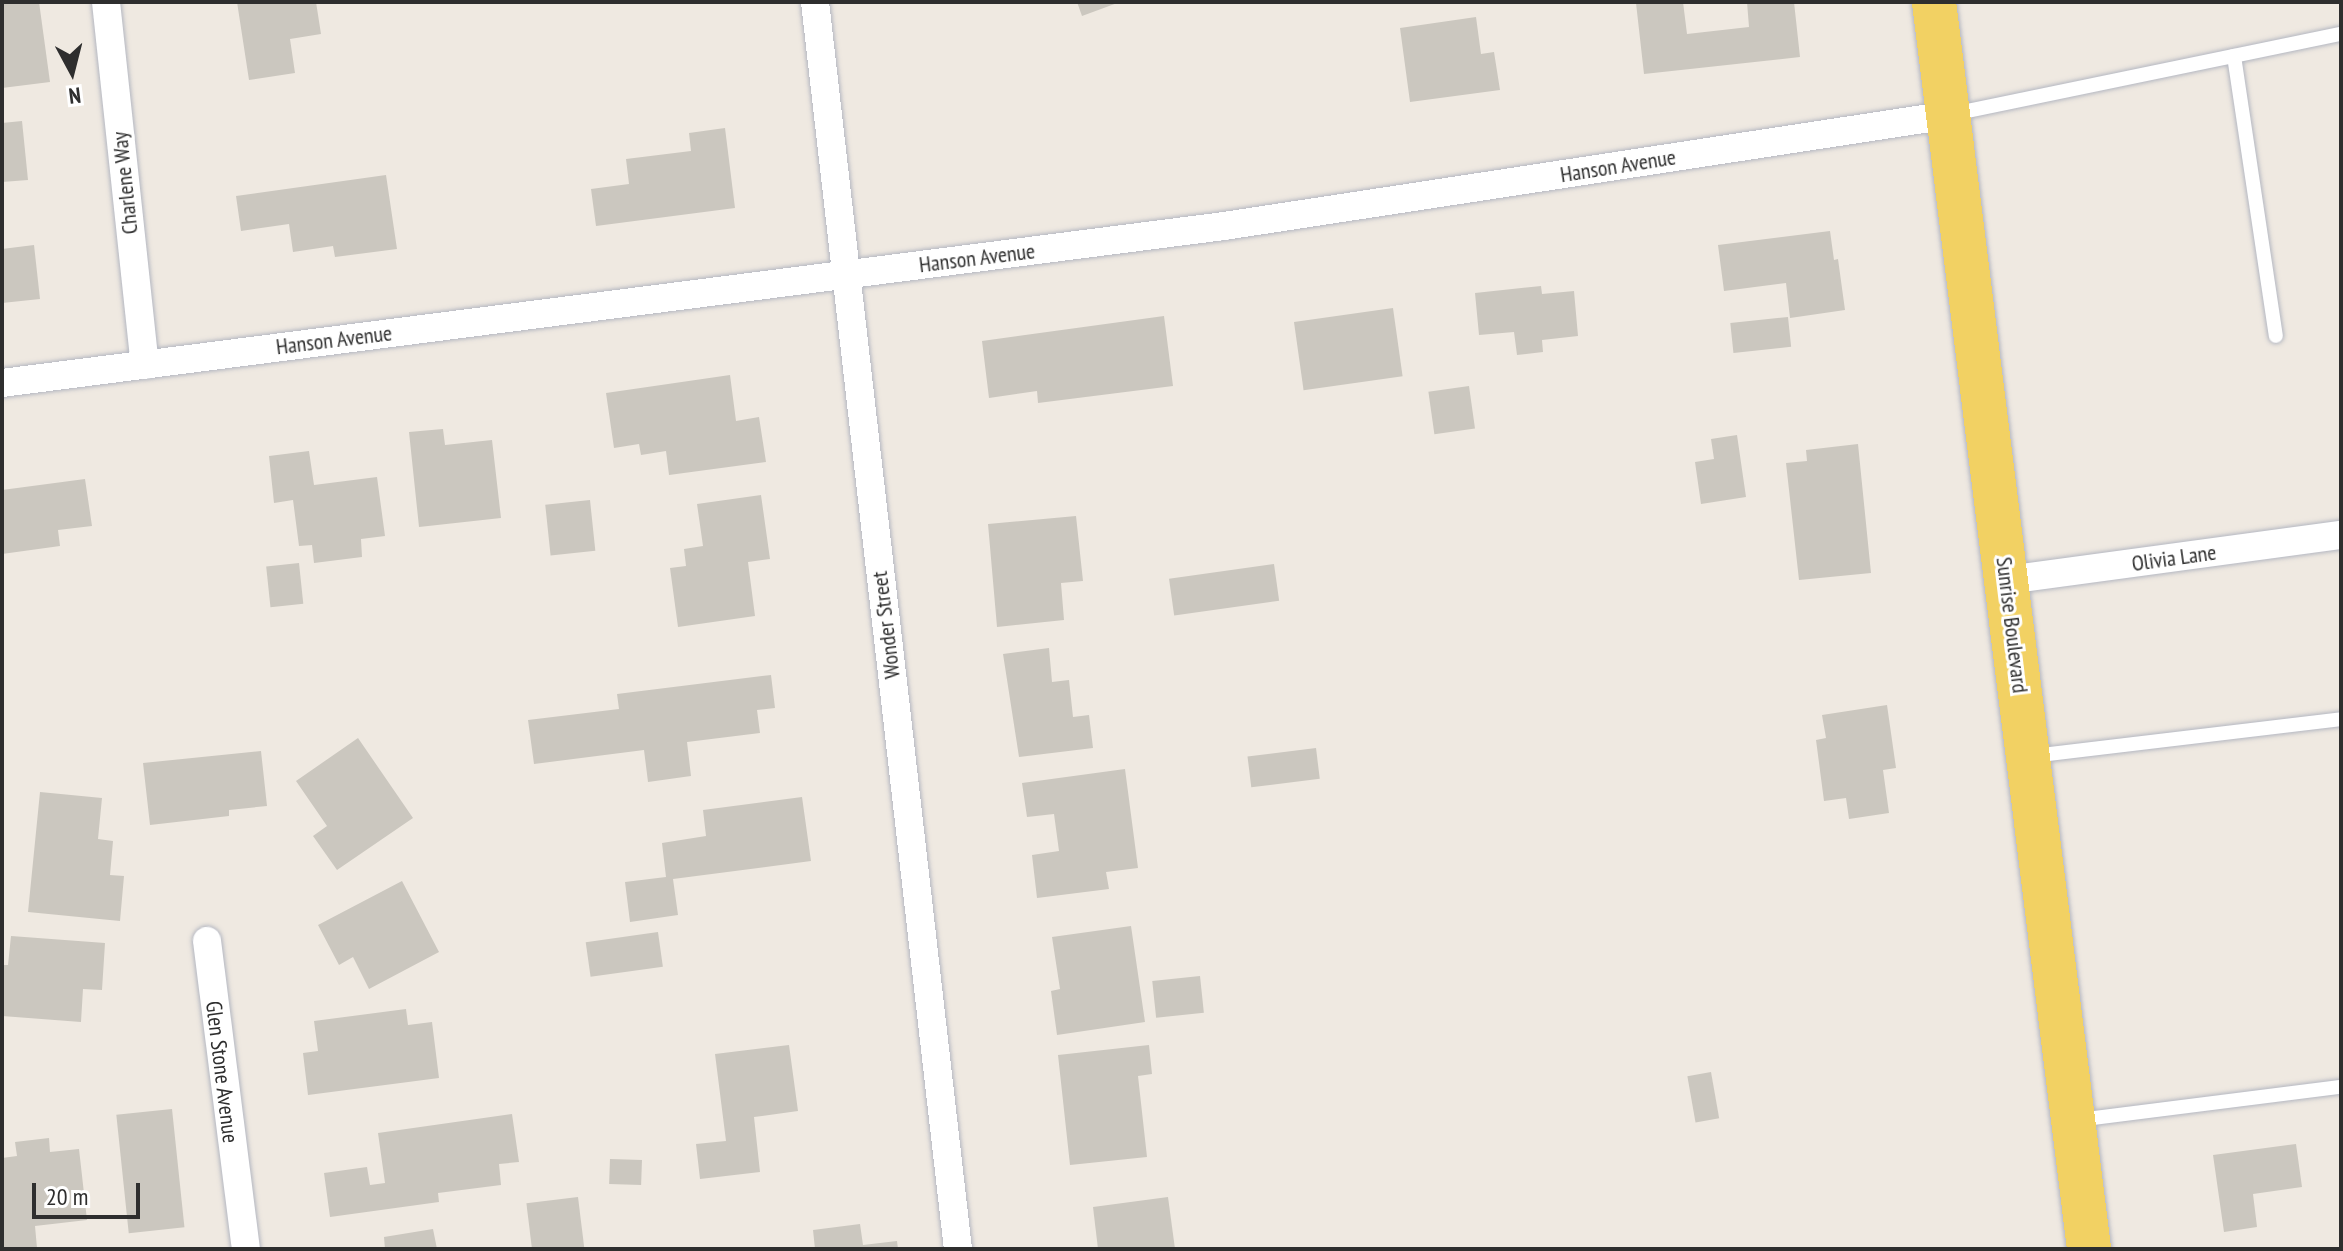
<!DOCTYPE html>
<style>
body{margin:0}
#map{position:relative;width:2343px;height:1251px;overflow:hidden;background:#efe9e1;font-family:"PT Sans Narrow",sans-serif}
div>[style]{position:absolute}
.building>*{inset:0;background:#cbc7bf;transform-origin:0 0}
.roads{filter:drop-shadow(0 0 2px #b4b7c1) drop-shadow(0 0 2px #b4b7c1)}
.lane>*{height:14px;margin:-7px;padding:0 7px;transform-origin:7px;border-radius:7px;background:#fff}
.street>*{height:28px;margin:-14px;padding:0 14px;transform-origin:14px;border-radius:14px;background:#fff}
.primary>*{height:44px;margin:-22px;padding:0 22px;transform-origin:22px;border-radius:22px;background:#f2d163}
span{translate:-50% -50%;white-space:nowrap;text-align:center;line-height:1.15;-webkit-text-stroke:6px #fff;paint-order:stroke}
.street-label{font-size:22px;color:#2e2e2e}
.frame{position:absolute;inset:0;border:4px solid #2e2e2e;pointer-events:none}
.north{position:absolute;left:32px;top:32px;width:80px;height:80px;-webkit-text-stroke:6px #fff;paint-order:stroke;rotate:173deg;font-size:22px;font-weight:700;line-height:32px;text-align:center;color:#2e2e2e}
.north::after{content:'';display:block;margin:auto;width:28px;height:36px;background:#2e2e2e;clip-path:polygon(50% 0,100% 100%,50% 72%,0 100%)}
.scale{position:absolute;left:32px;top:1183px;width:108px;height:36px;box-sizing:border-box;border:4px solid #2e2e2e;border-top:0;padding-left:10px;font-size:24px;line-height:28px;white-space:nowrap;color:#2e2e2e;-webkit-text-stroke:6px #fff;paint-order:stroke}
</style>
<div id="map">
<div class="building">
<i style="clip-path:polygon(2px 2px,39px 2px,50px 82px,2px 88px)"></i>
<i style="clip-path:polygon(237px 2px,316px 2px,321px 34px,290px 39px,295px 73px,249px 80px)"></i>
<i style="clip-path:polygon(1077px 2px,1120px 2px,1082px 16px)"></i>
<i style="clip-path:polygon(1683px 2px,1687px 34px,1749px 27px,1747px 2px,1794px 2px,1800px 57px,1644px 74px,1636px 3px)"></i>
<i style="clip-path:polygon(1476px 17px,1481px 54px,1494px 52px,1500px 90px,1410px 102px,1400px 28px)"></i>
<i style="clip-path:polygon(22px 121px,28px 180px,2px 182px,2px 123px)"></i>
<i style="clip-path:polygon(725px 128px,735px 208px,596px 226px,591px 189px,629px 184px,626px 159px,691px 151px,689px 133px)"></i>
<i style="clip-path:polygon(386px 175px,397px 249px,335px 257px,333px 246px,293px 252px,289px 224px,241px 231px,236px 196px)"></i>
<i style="clip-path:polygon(1830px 231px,1834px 260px,1838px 259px,1845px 310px,1790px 318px,1786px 283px,1724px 291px,1718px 245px)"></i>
<i style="clip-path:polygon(34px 245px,40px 299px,2px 303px,2px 249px)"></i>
<i style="clip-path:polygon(1541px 286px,1542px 294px,1574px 291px,1578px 336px,1542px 340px,1543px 352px,1517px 355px,1514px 332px,1479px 335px,1475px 293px)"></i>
<i style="left:1393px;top:308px;width:69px;height:100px;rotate:82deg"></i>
<i style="clip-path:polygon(1164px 316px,1173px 386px,1038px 403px,1037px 391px,989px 398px,982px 341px)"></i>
<i style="left:1788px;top:317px;width:30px;height:58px;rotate:84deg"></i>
<i style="clip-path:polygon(730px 375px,736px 421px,759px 417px,766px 462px,669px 475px,666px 451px,641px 455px,639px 444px,614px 448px,606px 393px)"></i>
<i style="left:1469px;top:386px;width:43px;height:41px;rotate:82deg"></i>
<i style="clip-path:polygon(443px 429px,445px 445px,492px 440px,501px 518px,419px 527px,409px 432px)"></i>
<i style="clip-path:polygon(1737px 435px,1746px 497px,1701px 504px,1695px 462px,1714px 459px,1711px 439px)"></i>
<i style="clip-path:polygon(1858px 444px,1871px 573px,1799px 580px,1786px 463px,1807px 461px,1806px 450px)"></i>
<i style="clip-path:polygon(309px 451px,314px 485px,377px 477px,385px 536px,361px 539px,362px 557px,314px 563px,312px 545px,299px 546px,293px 500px,274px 503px,269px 456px)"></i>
<i style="clip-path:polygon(85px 479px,92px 526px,58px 530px,60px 546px,2px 554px,2px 490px)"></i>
<i style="clip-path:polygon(761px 495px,770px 559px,748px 562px,755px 616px,678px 627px,670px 568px,686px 566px,684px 549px,703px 546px,697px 504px)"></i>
<i style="left:590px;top:500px;width:51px;height:45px;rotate:84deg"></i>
<i style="clip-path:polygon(1076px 516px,1083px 581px,1061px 583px,1064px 620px,997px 627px,988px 524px)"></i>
<i style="left:299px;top:563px;width:41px;height:33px;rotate:84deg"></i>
<i style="left:1274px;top:564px;width:37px;height:106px;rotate:82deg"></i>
<i style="clip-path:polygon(1049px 648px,1052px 682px,1069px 680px,1073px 717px,1089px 715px,1093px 748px,1019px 757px,1003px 654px)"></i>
<i style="clip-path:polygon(771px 675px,775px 708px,757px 710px,760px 733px,687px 742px,691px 776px,648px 782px,644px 750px,534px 764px,528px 720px,619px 709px,617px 694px)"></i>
<i style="clip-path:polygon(1887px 705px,1896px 768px,1883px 770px,1889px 813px,1849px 819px,1846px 798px,1824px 801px,1816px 740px,1826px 738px,1822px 715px)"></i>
<i style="clip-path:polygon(358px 738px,413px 818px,337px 870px,313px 836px,327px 826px,296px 781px)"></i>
<i style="left:1316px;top:748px;width:31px;height:69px;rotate:83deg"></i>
<i style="clip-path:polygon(261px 751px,267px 806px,229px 810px,229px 816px,150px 825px,143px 763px)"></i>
<i style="clip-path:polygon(1125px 769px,1138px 868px,1106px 872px,1109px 889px,1037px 898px,1032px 855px,1059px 851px,1054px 814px,1027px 817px,1022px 783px)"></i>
<i style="clip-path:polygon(40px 792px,102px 798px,98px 839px,113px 841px,110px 875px,124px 876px,120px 921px,28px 912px)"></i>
<i style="clip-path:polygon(802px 797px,811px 861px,673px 879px,678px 915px,630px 922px,625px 882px,666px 877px,662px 843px,706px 836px,703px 810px)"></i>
<i style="clip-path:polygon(402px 881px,439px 952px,369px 989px,353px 957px,339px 965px,318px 925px)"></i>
<i style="clip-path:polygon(1131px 926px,1145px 1022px,1057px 1035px,1051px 991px,1060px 989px,1052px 937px)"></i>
<i style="left:658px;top:932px;width:35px;height:73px;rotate:82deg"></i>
<i style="clip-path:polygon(11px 936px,105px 943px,102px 990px,83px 989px,81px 1022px,2px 1016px,2px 965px,8px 965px)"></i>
<i style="left:1200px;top:976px;width:37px;height:48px;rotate:84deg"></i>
<i style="clip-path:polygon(406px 1009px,408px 1025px,432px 1022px,439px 1078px,308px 1095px,303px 1053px,318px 1051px,314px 1021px)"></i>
<i style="clip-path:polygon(789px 1045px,798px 1111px,754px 1117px,760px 1172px,700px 1179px,696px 1144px,726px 1141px,715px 1054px)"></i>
<i style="clip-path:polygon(1149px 1045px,1152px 1074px,1138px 1076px,1147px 1157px,1070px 1165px,1058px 1055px)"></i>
<i style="left:1711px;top:1072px;width:47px;height:24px;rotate:80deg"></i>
<i style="left:172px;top:1109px;width:119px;height:56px;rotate:84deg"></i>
<i style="clip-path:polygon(512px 1114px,519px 1162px,499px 1164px,501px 1185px,438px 1193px,439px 1202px,330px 1217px,324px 1173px,367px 1167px,370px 1185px,385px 1183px,378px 1133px)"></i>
<i style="clip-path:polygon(49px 1138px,50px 1152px,79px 1149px,87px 1220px,35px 1226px,37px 1248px,2px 1249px,2px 1158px,17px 1156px,15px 1142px)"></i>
<i style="clip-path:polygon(2296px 1144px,2302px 1187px,2253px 1194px,2257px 1227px,2224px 1232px,2213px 1155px)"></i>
<i style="left:610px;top:1159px;width:32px;height:25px;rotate:2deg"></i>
<i style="left:578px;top:1197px;width:52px;height:52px;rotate:83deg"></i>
<i style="clip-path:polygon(1168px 1197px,1175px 1249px,1098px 1249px,1093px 1207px)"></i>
<i style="clip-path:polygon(860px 1224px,863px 1245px,897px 1241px,898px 1249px,815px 1249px,813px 1230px)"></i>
<i style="clip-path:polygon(433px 1229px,437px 1249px,385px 1249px,384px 1237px)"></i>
</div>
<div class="roads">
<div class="lane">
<i style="left:2234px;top:56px;width:283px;rotate:81.5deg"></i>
<i style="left:1953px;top:114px;width:396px;rotate:-11.7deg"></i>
<i style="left:2032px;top:756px;width:311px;rotate:-6.8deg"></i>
<i style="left:2078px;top:1120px;width:265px;rotate:-7.2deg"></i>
</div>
<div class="street">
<i style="left:106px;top:2px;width:365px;rotate:83.9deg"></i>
<i style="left:815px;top:2px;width:1255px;rotate:83.46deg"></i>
<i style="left:2px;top:383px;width:1232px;rotate:-7.32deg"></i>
<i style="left:1224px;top:226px;width:733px;rotate:-8.7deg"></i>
<i style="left:2007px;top:580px;width:337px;rotate:-7.7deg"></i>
<i style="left:207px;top:941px;width:310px;rotate:82.8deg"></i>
</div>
<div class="primary">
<i style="left:1934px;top:2px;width:1257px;rotate:82.91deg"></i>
</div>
</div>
<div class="street-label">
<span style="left:1618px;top:166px;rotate:-9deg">Hanson Avenue</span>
<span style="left:125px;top:183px;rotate:-96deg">Charlene Way</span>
<span style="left:977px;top:258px;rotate:-7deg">Hanson Avenue</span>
<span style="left:334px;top:340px;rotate:-7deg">Hanson Avenue</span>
<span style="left:2174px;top:558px;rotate:-8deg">Olivia Lane</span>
<span style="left:886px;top:625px;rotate:-97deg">Wonder Street</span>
<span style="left:2012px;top:625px;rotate:83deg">Sunrise Boulevard</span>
<span style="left:222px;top:1072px;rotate:83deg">Glen Stone Avenue</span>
</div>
<div class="frame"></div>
<div class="north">N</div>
<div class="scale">20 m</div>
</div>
